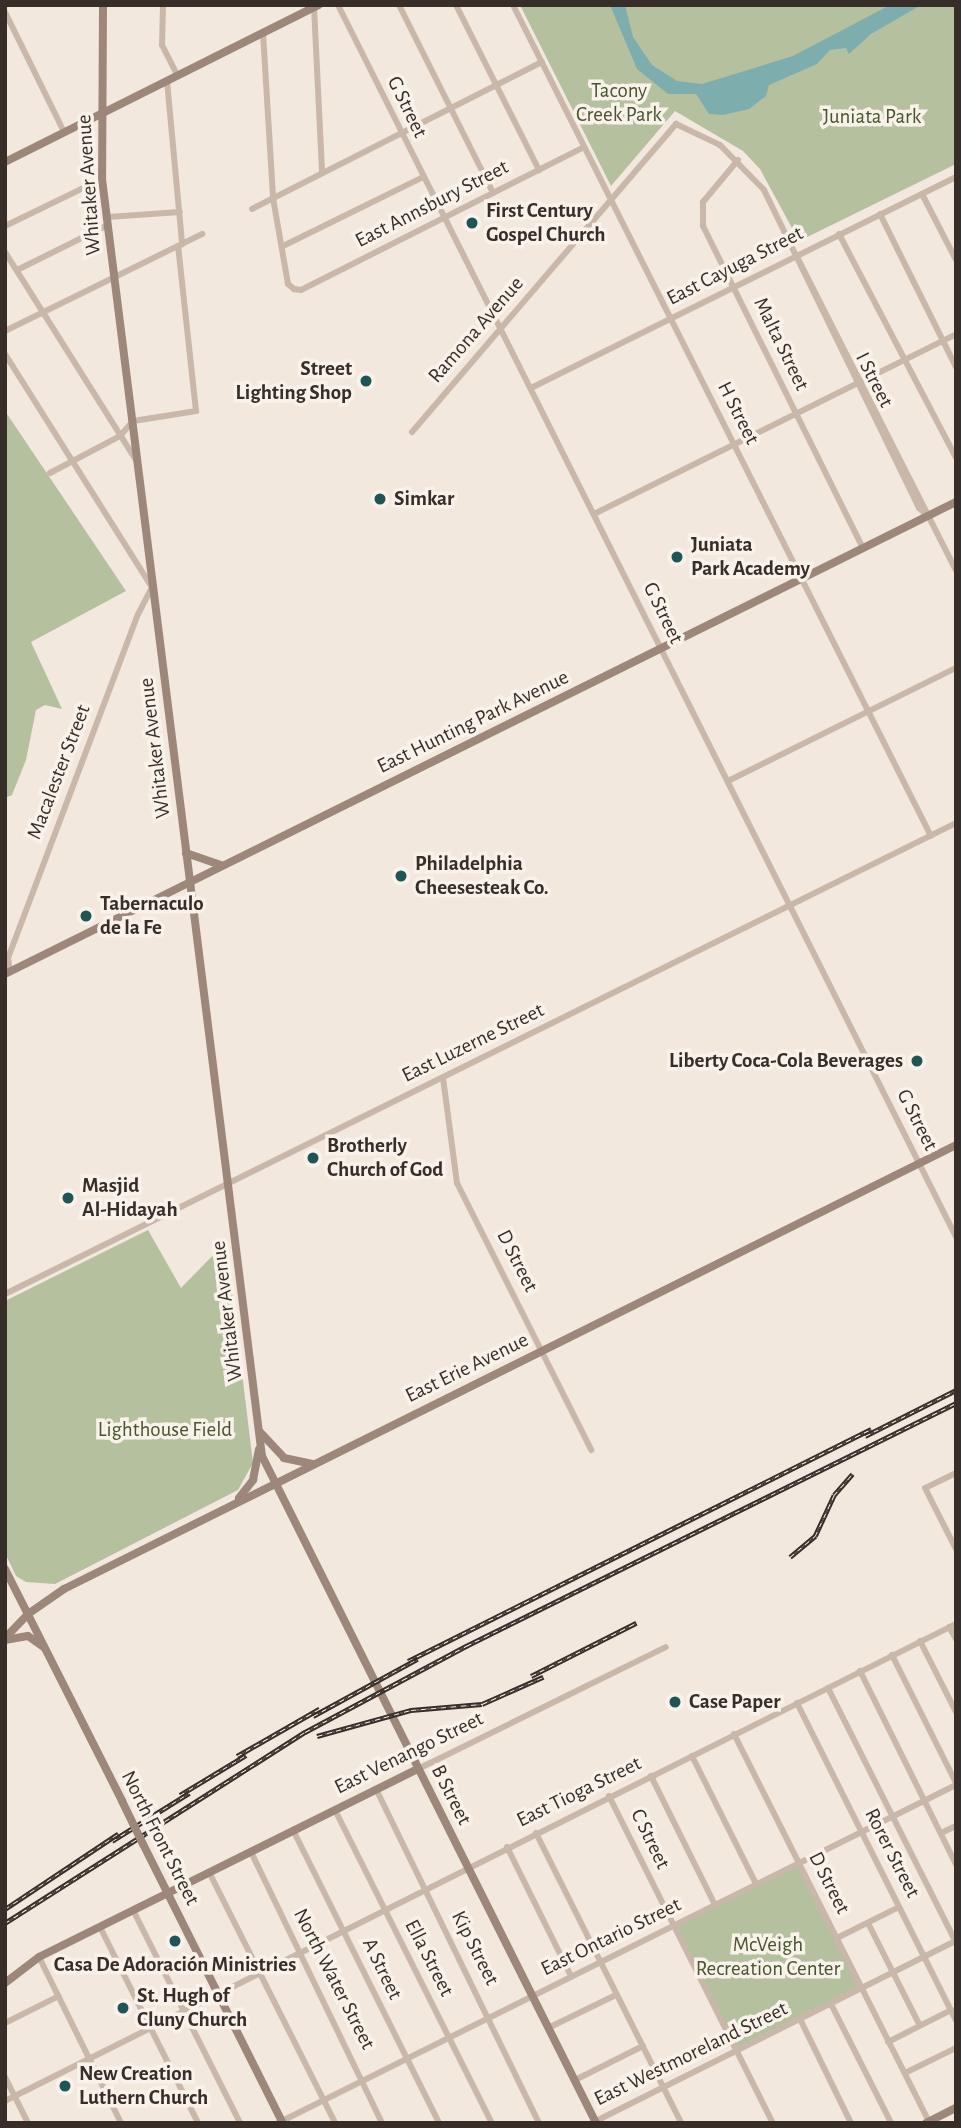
<!DOCTYPE html>
<meta charset="utf-8">
<style>
body{margin:0}
#map{position:relative;width:961px;height:2128px;overflow:hidden;background:#f2e8de;font-family:"Alegreya Sans",sans-serif}
div>[style]{position:absolute}
.green>*{inset:0;background:#b5c09e;transform-origin:0 0}
.water>*{inset:0;background:#7eadae}
.street>*{height:6px;margin:-3px;padding:0 3px;transform-origin:3px;border-radius:3px;background:#c9b8aa}
.secondary>*{height:8px;margin:-4px;padding:0 4px;transform-origin:4px;border-radius:4px;background:#9d877b}
.rail>*{height:4.5px;margin-top:-2.25px;transform-origin:0;background:repeating-linear-gradient(90deg,#f9f2ea 0 5px,#372d29 0 10px);box-sizing:border-box;border-block:2px solid #372d29}
.secondary-bridge>*{height:8px;margin:-4px;padding:0 4px;transform-origin:4px;border-radius:4px;background:#9d877b}
.dots>*{width:19px;height:19px;translate:-50% -50%;box-sizing:border-box;border:4px solid #f9f2ea;border-radius:50%}
span{translate:-50% -50%;white-space:nowrap;text-align:center;line-height:1.15;-webkit-text-stroke:7px #f9f2ea;paint-order:stroke}
.park-label{font-size:21px;color:#47552e}
.street-label{font-size:21px;color:#372d29}
.poi-label{font-size:21px;color:#372d29;font-weight:700}
.left{translate:0 -50%;text-align:left}
.right{translate:-100% -50%;text-align:right}
.frame{position:absolute;inset:0;border:7px solid #372d29;pointer-events:none}
</style>
<div id="map">
<div class="green">
<i style="clip-path:polygon(520px 5px,956px 5px,956px 164px,799px 241px,760px 169px,743px 151px,675px 111px,611px 186px)"></i>
<i style="clip-path:polygon(5px 411px,126px 591px,31px 642px,62px 709px,45px 705px,36px 710px,26px 760px,12px 795px,5px 798px)"></i>
<i style="clip-path:polygon(148px 1230px,181px 1288px,226px 1242px,253px 1463px,238px 1490px,55px 1584px,26px 1582px,16px 1576px,5px 1553px,5px 1301px)"></i>
<i style="left:799px;top:1862px;width:141px;height:140px;rotate:63deg"></i>
</div>
<div class="water">
<i style="clip-path:polygon(610px 5px,625px 5px,633px 37px,652px 65px,677px 81px,702px 84px,793px 56px,890px 5px,921px 5px,871px 34px,849px 54px,846px 48px,830px 50px,817px 64px,769px 85px,766px 96px,749px 109px,723px 115px,709px 114px,696px 94px,668px 94px,637px 69px)"></i>
</div>
<div class="street">
<i style="left:163px;top:5px;width:40px;rotate:91.4deg"></i>
<i style="left:162px;top:45px;width:34px;rotate:63deg"></i>
<i style="left:338px;top:5px;width:1378px;rotate:63.36deg"></i>
<i style="left:399px;top:5px;width:210px;rotate:63.4deg"></i>
<i style="left:456px;top:5px;width:185px;rotate:63.3deg"></i>
<i style="left:513px;top:5px;width:930px;rotate:63.3deg"></i>
<i style="left:314px;top:7px;width:166px;rotate:87.2deg"></i>
<i style="left:5px;top:12px;width:134px;rotate:63.8deg"></i>
<i style="left:263px;top:33px;width:165px;rotate:86.5deg"></i>
<i style="left:273px;top:198px;width:87px;rotate:80.1deg"></i>
<i style="left:288px;top:284px;width:8px;rotate:40deg"></i>
<i style="left:294px;top:289px;width:7px;rotate:8deg"></i>
<i style="left:301px;top:290px;width:317px;rotate:-26.8deg"></i>
<i style="left:167px;top:81px;width:164px;rotate:84.7deg"></i>
<i style="left:738px;top:160px;width:55px;rotate:129.8deg"></i>
<i style="left:703px;top:202px;width:24px;rotate:90deg"></i>
<i style="left:703px;top:226px;width:360px;rotate:63.6deg"></i>
<i style="left:922px;top:194px;width:74px;rotate:62.7deg"></i>
<i style="left:252px;top:209px;width:325px;rotate:-26.9deg"></i>
<i style="left:880px;top:214px;width:171px;rotate:63.6deg"></i>
<i style="left:108px;top:217px;width:72px;rotate:-4deg"></i>
<i style="left:5px;top:226px;width:108px;rotate:-25.9deg"></i>
<i style="left:839px;top:234px;width:253px;rotate:62.4deg"></i>
<i style="left:283px;top:246px;width:156px;rotate:-26.2deg"></i>
<i style="left:5px;top:252px;width:248px;rotate:57.8deg"></i>
<i style="left:796px;top:255px;width:353px;rotate:63.1deg"></i>
<i style="left:17px;top:270px;width:102px;rotate:-26.3deg"></i>
<i style="left:5px;top:331px;width:220px;rotate:-26.2deg"></i>
<i style="left:5px;top:354px;width:275px;rotate:57.8deg"></i>
<i style="left:152px;top:587px;width:30px;rotate:117deg"></i>
<i style="left:138px;top:614px;width:368px;rotate:110.7deg"></i>
<i style="left:8px;top:958px;width:14px;rotate:82deg"></i>
<i style="left:531px;top:388px;width:474px;rotate:-26.4deg"></i>
<i style="left:412px;top:432px;width:406px;rotate:-49.4deg"></i>
<i style="left:676px;top:124px;width:49px;rotate:25.5deg"></i>
<i style="left:720px;top:145px;width:63px;rotate:45.6deg"></i>
<i style="left:764px;top:190px;width:354px;rotate:64deg"></i>
<i style="left:919px;top:508px;width:12px;rotate:42deg"></i>
<i style="left:50px;top:473px;width:79px;rotate:-27.9deg"></i>
<i style="left:120px;top:436px;width:20px;rotate:-49deg"></i>
<i style="left:133px;top:421px;width:64px;rotate:-9deg"></i>
<i style="left:196px;top:411px;width:166px;rotate:-96.2deg"></i>
<i style="left:594px;top:514px;width:404px;rotate:-26.4deg"></i>
<i style="left:728px;top:781px;width:254px;rotate:-26.4deg"></i>
<i style="left:443px;top:1078px;width:106px;rotate:82.4deg"></i>
<i style="left:457px;top:1183px;width:299px;rotate:63.3deg"></i>
<i style="left:5px;top:1294px;width:1061px;rotate:-26.35deg"></i>
<i style="left:956px;top:1473px;width:34px;rotate:154deg"></i>
<i style="left:925px;top:1488px;width:68px;rotate:63.1deg"></i>
<i style="left:949px;top:1627px;width:14px;rotate:60deg"></i>
<i style="left:920px;top:1641px;width:80px;rotate:63.1deg"></i>
<i style="left:892px;top:1655px;width:143px;rotate:63.4deg"></i>
<i style="left:860px;top:1671px;width:216px;rotate:63.6deg"></i>
<i style="left:828px;top:1688px;width:284px;rotate:63.3deg"></i>
<i style="left:797px;top:1703px;width:355px;rotate:63.4deg"></i>
<i style="left:734px;top:1734px;width:436px;rotate:63.3deg"></i>
<i style="left:692px;top:1756px;width:143px;rotate:63.4deg"></i>
<i style="left:418px;top:1769px;width:276px;rotate:-26.2deg"></i>
<i style="left:651px;top:1776px;width:144px;rotate:63.6deg"></i>
<i style="left:376px;top:1789px;width:372px;rotate:64deg"></i>
<i style="left:609px;top:1796px;width:366px;rotate:63.4deg"></i>
<i style="left:335px;top:1810px;width:350px;rotate:63.4deg"></i>
<i style="left:293px;top:1830px;width:327px;rotate:63.5deg"></i>
<i style="left:536px;top:1833px;width:324px;rotate:63.4deg"></i>
<i style="left:941px;top:1833px;width:17px;rotate:-25deg"></i>
<i style="left:507px;top:1847px;width:144px;rotate:63.6deg"></i>
<i style="left:251px;top:1852px;width:301px;rotate:64.2deg"></i>
<i style="left:209px;top:1872px;width:281px;rotate:63.3deg"></i>
<i style="left:133px;top:1910px;width:238px;rotate:63.3deg"></i>
<i style="left:868px;top:1923px;width:115px;rotate:63.2deg"></i>
<i style="left:100px;top:1927px;width:219px;rotate:63.4deg"></i>
<i style="left:837px;top:1938px;width:69px;rotate:-26.6deg"></i>
<i style="left:39px;top:1957px;width:185px;rotate:63.7deg"></i>
<i style="left:831px;top:2004px;width:133px;rotate:63.2deg"></i>
<i style="left:800px;top:2019px;width:116px;rotate:63.9deg"></i>
<i style="left:5px;top:2023px;width:60px;rotate:-26.6deg"></i>
<i style="left:548px;top:2028px;width:76px;rotate:-25.9deg"></i>
<i style="left:888px;top:2042px;width:71px;rotate:-26.9deg"></i>
<i style="left:905px;top:2073px;width:57px;rotate:-26.1deg"></i>
<i style="left:5px;top:2077px;width:51px;rotate:63.4deg"></i>
<i style="left:575px;top:2080px;width:76px;rotate:-26.6deg"></i>
<i style="left:5px;top:2101px;width:1064px;rotate:-26.64deg"></i>
<i style="left:278px;top:2123px;width:758px;rotate:-26.5deg"></i>
<i style="left:592px;top:2123px;width:407px;rotate:-26.6deg"></i>
</div>
<div class="secondary">
<i style="left:103px;top:5px;width:174px;rotate:90.3deg"></i>
<i style="left:102px;top:179px;width:1287px;rotate:82.86deg"></i>
<i style="left:262px;top:1456px;width:746px;rotate:63.4deg"></i>
<i style="left:5px;top:162px;width:351px;rotate:-26.6deg"></i>
<i style="left:186px;top:853px;width:36px;rotate:19deg"></i>
<i style="left:5px;top:974px;width:1062px;rotate:-26.4deg"></i>
<i style="left:260px;top:1432px;width:35px;rotate:47deg"></i>
<i style="left:284px;top:1458px;width:29px;rotate:12deg"></i>
<i style="left:239px;top:1498px;width:23px;rotate:-52deg"></i>
<i style="left:253px;top:1480px;width:31px;rotate:-79deg"></i>
<i style="left:5px;top:1569px;width:260px;rotate:63.2deg"></i>
<i style="left:5px;top:1638px;width:33px;rotate:-46deg"></i>
<i style="left:28px;top:1614px;width:44px;rotate:-34.8deg"></i>
<i style="left:64px;top:1589px;width:996px;rotate:-26.46deg"></i>
<i style="left:5px;top:1640px;width:23px;rotate:-10deg"></i>
<i style="left:28px;top:1636px;width:19px;rotate:35deg"></i>
<i style="left:143px;top:1844px;width:312px;rotate:63.4deg"></i>
<i style="left:5px;top:1983px;width:43px;rotate:-37.4deg"></i>
<i style="left:39px;top:1957px;width:423px;rotate:-26.4deg"></i>
<i style="left:926px;top:2123px;width:34px;rotate:-27deg"></i>
</div>
<div class="rail">
<i style="left:865px;top:1436px;width:102px;rotate:-26.8deg"></i>
<i style="left:790px;top:1557px;width:33px;rotate:-40deg"></i>
<i style="left:815px;top:1536px;width:45px;rotate:-65.1deg"></i>
<i style="left:834px;top:1495px;width:28px;rotate:-49deg"></i>
<i style="left:408px;top:1661px;width:518px;rotate:-26.61deg"></i>
<i style="left:531px;top:1676px;width:118px;rotate:-26.8deg"></i>
<i style="left:313px;top:1716px;width:119px;rotate:-28.7deg"></i>
<i style="left:317px;top:1736px;width:98px;rotate:-15.5deg"></i>
<i style="left:411px;top:1710px;width:71px;rotate:-4.8deg"></i>
<i style="left:482px;top:1704px;width:67px;rotate:-23.9deg"></i>
<i style="left:237px;top:1756px;width:95px;rotate:-29.8deg"></i>
<i style="left:180px;top:1795px;width:77px;rotate:-31.2deg"></i>
<i style="left:112px;top:1841px;width:91px;rotate:-31.9deg"></i>
<i style="left:5px;top:1909px;width:136px;rotate:-33.6deg"></i>
<i style="left:5px;top:1923px;width:356px;rotate:-32.5deg"></i>
<i style="left:305px;top:1732px;width:183px;rotate:-28.1deg"></i>
<i style="left:466px;top:1646px;width:547px;rotate:-26.38deg"></i>
</div>
<div class="secondary-bridge">
<i style="left:122px;top:1801px;width:48px;rotate:64deg"></i>
</div>
<div class="dots">
<i style="left:472px;top:223px;background:#205557"></i>
<i style="left:366px;top:381px;background:#205557"></i>
<i style="left:380px;top:499px;background:#205557"></i>
<i style="left:677px;top:557px;background:#205557"></i>
<i style="left:401px;top:876px;background:#205557"></i>
<i style="left:86px;top:916px;background:#205557"></i>
<i style="left:917px;top:1061px;background:#205557"></i>
<i style="left:313px;top:1158px;background:#205557"></i>
<i style="left:68px;top:1198px;background:#205557"></i>
<i style="left:675px;top:1702px;background:#205557"></i>
<i style="left:175px;top:1941px;background:#205557"></i>
<i style="left:123px;top:2008px;background:#205557"></i>
<i style="left:65px;top:2086px;background:#205557"></i>
</div>
<div class="park-label">
<span style="left:619px;top:103px">Tacony<br>Creek Park</span>
<span style="left:872px;top:117px">Juniata Park</span>
<span style="left:165px;top:1430px">Lighthouse Field</span>
<span style="left:768px;top:1957px">McVeigh<br>Recreation Center</span>
</div>
<div class="street-label">
<span style="left:407px;top:107px;rotate:64deg">G Street</span>
<span style="left:89px;top:185px;rotate:-94deg">Whitaker Avenue</span>
<span style="left:432px;top:204px;rotate:-27deg">East Annsbury Street</span>
<span style="left:735px;top:266px;rotate:-27deg">East Cayuga Street</span>
<span style="left:476px;top:330px;rotate:-49deg">Ramona Avenue</span>
<span style="left:781px;top:344px;rotate:64deg">Malta Street</span>
<span style="left:874px;top:380px;rotate:63deg">I Street</span>
<span style="left:738px;top:413px;rotate:63deg">H Street</span>
<span style="left:663px;top:613px;rotate:64deg">G Street</span>
<span style="left:473px;top:722px;rotate:-26deg">East Hunting Park Avenue</span>
<span style="left:155px;top:748px;rotate:-97deg">Whitaker Avenue</span>
<span style="left:59px;top:772px;rotate:-69deg">Macalester Street</span>
<span style="left:473px;top:1043px;rotate:-26deg">East Luzerne Street</span>
<span style="left:917px;top:1120px;rotate:63deg">G Street</span>
<span style="left:517px;top:1261px;rotate:63deg">D Street</span>
<span style="left:227px;top:1311px;rotate:-97deg">Whitaker Avenue</span>
<span style="left:467px;top:1368px;rotate:-26deg">East Erie Avenue</span>
<span style="left:409px;top:1753px;rotate:-26deg">East Venango Street</span>
<span style="left:579px;top:1792px;rotate:-26deg">East Tioga Street</span>
<span style="left:451px;top:1795px;rotate:63deg">B Street</span>
<span style="left:160px;top:1838px;rotate:63deg">North Front Street</span>
<span style="left:650px;top:1839px;rotate:64deg">C Street</span>
<span style="left:892px;top:1853px;rotate:63deg">Rorer Street</span>
<span style="left:829px;top:1883px;rotate:63deg">D Street</span>
<span style="left:611px;top:1937px;rotate:-26deg">East Ontario Street</span>
<span style="left:475px;top:1948px;rotate:63deg">Kip Street</span>
<span style="left:429px;top:1958px;rotate:63deg">Ella Street</span>
<span style="left:382px;top:1969px;rotate:64deg">A Street</span>
<span style="left:334px;top:1979px;rotate:63deg">North Water Street</span>
<span style="left:691px;top:2054px;rotate:-26deg">East Westmoreland Street</span>
</div>
<div class="poi-label">
<span class="left" style="left:486px;top:223px">First Century<br>Gospel Church</span>
<span class="right" style="left:352px;top:381px">Street<br>Lighting Shop</span>
<span class="left" style="left:394px;top:499px">Simkar</span>
<span class="left" style="left:691px;top:557px">Juniata<br>Park Academy</span>
<span class="left" style="left:415px;top:876px">Philadelphia<br>Cheesesteak Co.</span>
<span class="left" style="left:100px;top:916px">Tabernaculo<br>de la Fe</span>
<span class="right" style="left:903px;top:1061px">Liberty Coca-Cola Beverages</span>
<span class="left" style="left:327px;top:1158px">Brotherly<br>Church of God</span>
<span class="left" style="left:82px;top:1198px">Masjid<br>Al-Hidayah</span>
<span class="left" style="left:689px;top:1702px">Case Paper</span>
<span style="left:175px;top:1965px">Casa De Adoración Ministries</span>
<span class="left" style="left:137px;top:2008px">St. Hugh of<br>Cluny Church</span>
<span class="left" style="left:79px;top:2086px">New Creation<br>Luthern Church</span>
</div>
<div class="frame"></div>
</div>
